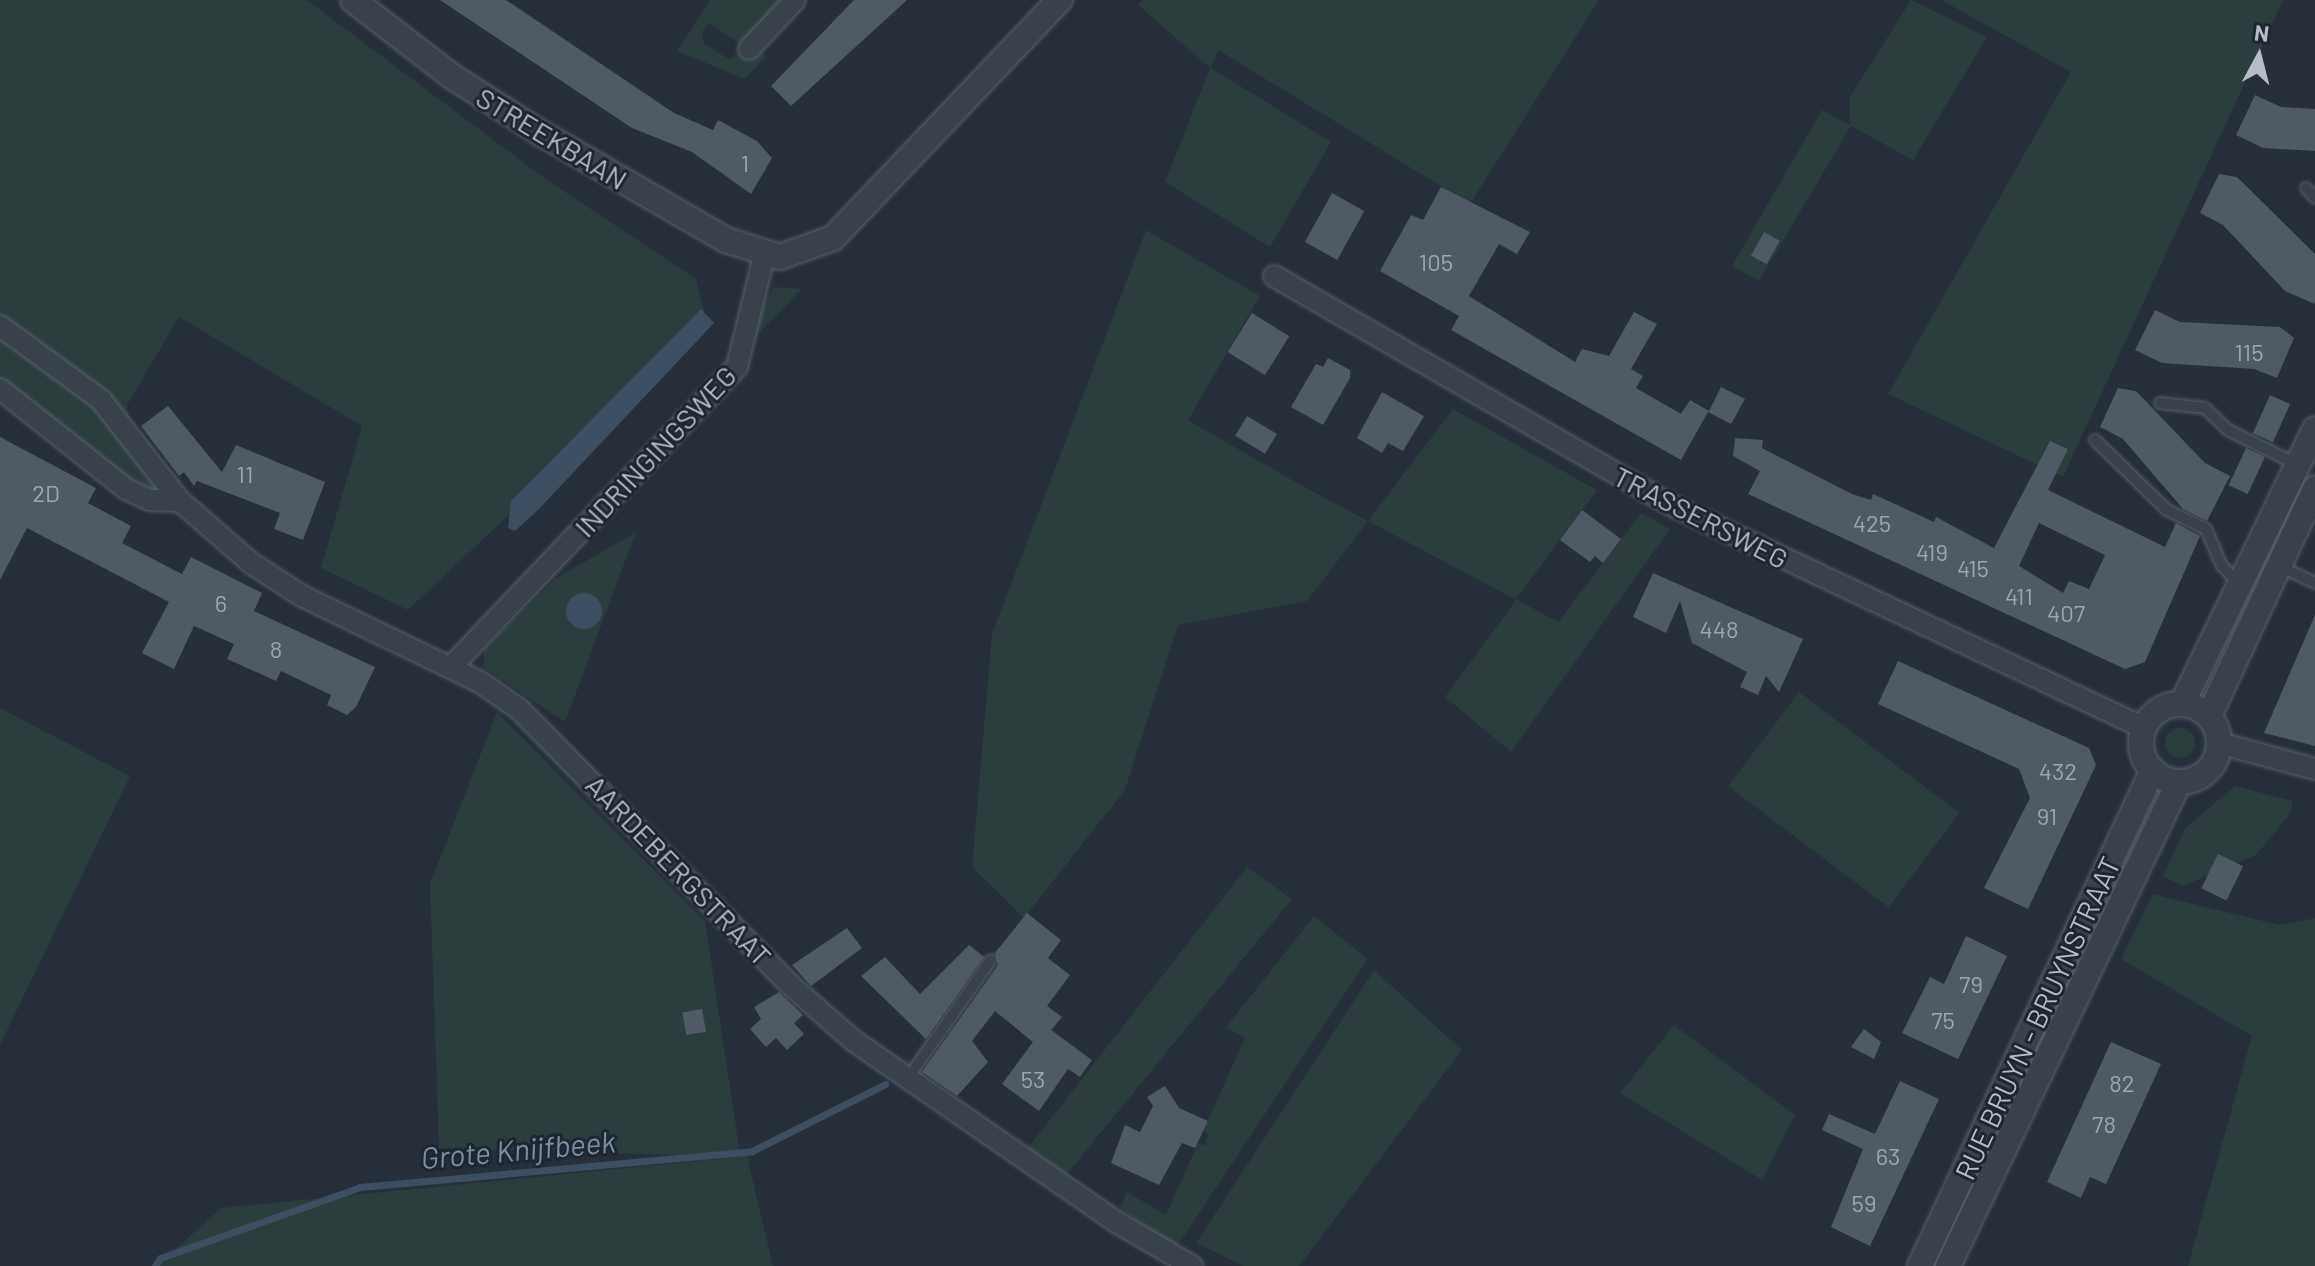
<!DOCTYPE html>
<style>
body{margin:0}
#map{position:relative;width:2315px;height:1266px;overflow:hidden;background:#262f3a;font-family:Barlow,sans-serif}
div>[style]{position:absolute}
.green>*{inset:0;background:#2b3d3d;transform-origin:0 0}
.round{border-radius:50%}
.water>*{inset:0;background:#3d4e60}
.stream>*{height:7px;margin:-3.5px;padding:0 3.5px;transform-origin:3.5px;border-radius:3.5px;background:#3d4e60}
.building>*{inset:0;background:#4f5a65;transform-origin:0 0}
.roads{filter:drop-shadow(0 0 2px #585f68) drop-shadow(0 0 2px #585f68)}
.service>*{height:10px;margin:-5px;padding:0 5px;transform-origin:5px;border-radius:5px;background:#39414a}
.minor>*{height:20px;margin:-10px;padding:0 10px;transform-origin:10px;border-radius:10px;background:#39414a}
.tertiary>*{height:24px;margin:-12px;padding:0 12px;transform-origin:12px;border-radius:12px;background:#39414a}
.tertiary>.ring{margin:-12px;padding:0;box-sizing:content-box;background:none;border:24px solid #39414a;border-radius:50%}
span{translate:-50% -50%;white-space:nowrap;text-align:center;line-height:1.15;-webkit-text-stroke:6px #1f262f;paint-order:stroke}
.number-label{font-size:24px;color:#9ca4ae}
.number-label span{-webkit-text-stroke-width:0}
.street-label{font-size:28px;color:#b5bcc6}
.water-label{font-size:30px;color:#798ea5;font-style:italic}
.north{position:absolute;left:2219px;top:16px;width:80px;height:80px;-webkit-text-stroke:6px #1f262f;paint-order:stroke;rotate:7deg;font-size:22px;font-weight:700;line-height:32px;text-align:center;color:#b5bcc6}
.north::after{content:'';display:block;margin:auto;width:28px;height:36px;background:#b5bcc6;clip-path:polygon(50% 0,100% 100%,50% 72%,0 100%)}
</style>
<div id="map">
<div class="green">
<i style="clip-path:polygon(0 0,307px 0,547px 180px,696px 279px,706px 318px,698px 336px,408px 610px,321px 568px,362px 426px,179px 317px,127px 405px,131px 444px,166px 493px,143px 490px,0 382px)"></i>
<i style="clip-path:polygon(710px 0,783px 0,740px 44px,709px 23px,702px 32px,704px 43px,730px 60px,744px 47px,767px 56px,744px 79px,677px 51px)"></i>
<i style="clip-path:polygon(1143px 0,1599px 0,1470px 204px,1218px 50px,1211px 68px,1331px 142px,1270px 247px,1165px 182px,1210px 68px,1138px 5px)"></i>
<i style="clip-path:polygon(1911px 0,1987px 37px,1913px 160px,1851px 126px,1759px 281px,1732px 266px,1822px 110px,1850px 125px,1850px 97px)"></i>
<i style="clip-path:polygon(1941px 0,2283px 0,2063px 477px,1888px 394px,2071px 72px)"></i>
<i style="clip-path:polygon(1146px 230px,1260px 296px,1188px 420px,1299px 484px,1368px 521px,1453px 409px,1597px 490px,1516px 599px,1558px 622px,1641px 513px,1670px 529px,1511px 752px,1445px 697px,1516px 600px,1368px 521px,1307px 601px,1178px 625px,1125px 790px,1024px 918px,972px 867px,992px 634px)"></i>
<i style="clip-path:polygon(774px 287px,802px 289px,755px 337px,764px 303px)"></i>
<i style="clip-path:polygon(636px 532px,565px 722px,484px 668px,484px 649px,555px 579px)"></i>
<i style="left:1799px;top:692px;width:201px;height:118px;rotate:37deg"></i>
<i style="clip-path:polygon(0 708px,130px 776px,0 1045px)"></i>
<i style="clip-path:polygon(497px 712px,705px 921px,740px 1154px,746px 1152px,773px 1266px,157px 1266px,221px 1208px,737px 1157px,439px 1148px,430px 884px)"></i>
<i class="round" style="left:2165px;top:728px;width:30px;height:30px"></i>
<i style="clip-path:polygon(2235px 786px,2293px 801px,2290px 814px,2256px 855px,2183px 886px,2163px 876px,2185px 828px)"></i>
<i style="clip-path:polygon(1247px 867px,1292px 899px,1067px 1174px,1028px 1148px)"></i>
<i style="clip-path:polygon(2153px 894px,2279px 925px,2315px 918px,2315px 1266px,2188px 1266px,2252px 1036px,2121px 959px)"></i>
<i style="clip-path:polygon(1314px 916px,1368px 959px,1176px 1248px,1120px 1208px,1127px 1192px,1166px 1215px,1198px 1143px,1204px 1146px,1209px 1134px,1203px 1131px,1245px 1038px,1226px 1027px)"></i>
<i style="clip-path:polygon(1374px 970px,1462px 1050px,1299px 1266px,1243px 1266px,1196px 1243px)"></i>
<i style="clip-path:polygon(1674px 1025px,1795px 1115px,1762px 1180px,1620px 1093px)"></i>
</div>
<div class="water">
<i style="clip-path:polygon(701px 309px,714px 323px,538px 510px,515px 531px,508px 528px,511px 501px)"></i>
<i class="round" style="left:566px;top:593px;width:36px;height:36px"></i>
</div>
<div class="stream">
<i style="left:155px;top:1266px;width:9px;rotate:-58deg"></i>
<i style="left:160px;top:1258px;width:212px;rotate:-19.5deg"></i>
<i style="left:360px;top:1187px;width:394px;rotate:-5.2deg"></i>
<i style="left:752px;top:1151px;width:149px;rotate:-26.7deg"></i>
</div>
<div class="building">
<i style="clip-path:polygon(440px 0,506px 0,674px 113px,713px 130px,718px 120px,757px 141px,772px 158px,751px 194px,692px 152px,632px 128px)"></i>
<i style="clip-path:polygon(854px 0,907px 0,791px 106px,771px 86px)"></i>
<i style="clip-path:polygon(2255px 95px,2281px 107px,2315px 109px,2315px 151px,2263px 148px,2236px 135px)"></i>
<i style="clip-path:polygon(2219px 174px,2237px 177px,2315px 254px,2315px 304px,2285px 291px,2223px 225px,2200px 213px)"></i>
<i style="clip-path:polygon(1441px 187px,1530px 232px,1517px 254px,1499px 244px,1469px 296px,1575px 362px,1582px 349px,1609px 356px,1634px 312px,1657px 324px,1631px 369px,1643px 376px,1636px 388px,1681px 414px,1690px 400px,1709px 411px,1721px 387px,1745px 399px,1731px 424px,1708px 412px,1681px 460px,1451px 330px,1459px 316px,1380px 271px,1411px 215px,1423px 220px)"></i>
<i style="left:1332px;top:193px;width:37px;height:56px;rotate:29deg"></i>
<i style="left:1764px;top:232px;width:18px;height:27px;rotate:29deg"></i>
<i style="clip-path:polygon(2155px 310px,2180px 322px,2280px 327px,2294px 338px,2277px 378px,2254px 369px,2162px 363px,2135px 350px)"></i>
<i style="left:1252px;top:313px;width:44px;height:46px;rotate:32deg"></i>
<i style="clip-path:polygon(1328px 358px,1350px 370px,1350px 378px,1323px 425px,1291px 407px,1316px 364px,1323px 367px)"></i>
<i style="clip-path:polygon(2118px 388px,2136px 391px,2205px 463px,2230px 476px,2207px 521px,2183px 509px,2123px 439px,2100px 427px)"></i>
<i style="clip-path:polygon(1382px 392px,1424px 416px,1403px 451px,1388px 443px,1382px 453px,1357px 438px)"></i>
<i style="left:2270px;top:395px;width:22px;height:42px;rotate:24deg"></i>
<i style="clip-path:polygon(168px 406px,222px 472px,236px 445px,325px 482px,303px 540px,274px 529px,280px 513px,197px 481px,194px 486px,184px 472px,179px 476px,141px 426px)"></i>
<i style="left:1247px;top:416px;width:35px;height:23px;rotate:31deg"></i>
<i style="clip-path:polygon(0 437px,96px 488px,88px 503px,131px 526px,122px 543px,182px 574px,191px 557px,262px 593px,254px 611px,375px 667px,356px 707px,347px 715px,327px 705px,331px 695px,281px 671px,276px 681px,227px 659px,234px 644px,194px 626px,174px 669px,142px 653px,169px 602px,27px 528px,0 580px)"></i>
<i style="clip-path:polygon(evenodd,1735px 438px,1763px 440px,1762px 448px,1852px 494px,1871px 500px,1873px 494px,1934px 522px,1936px 517px,1994px 548px,2050px 441px,2068px 449px,2048px 490px,2165px 547px,2176px 523px,2200px 536px,2145px 662px,2125px 669px,1748px 494px,1760px 471px,1733px 456px,1735px 438px,2039px 523px,2105px 555px,2089px 589px,2069px 581px,2063px 593px,2019px 566px,2039px 523px)"></i>
<i style="left:2246px;top:448px;width:21px;height:41px;rotate:25deg"></i>
<i style="clip-path:polygon(1582px 510px,1621px 539px,1603px 563px,1595px 556px,1590px 562px,1560px 540px)"></i>
<i style="clip-path:polygon(1653px 573px,1803px 639px,1779px 692px,1766px 676px,1758px 695px,1740px 687px,1747px 672px,1692px 643px,1680px 601px,1666px 633px,1633px 617px)"></i>
<i style="clip-path:polygon(2315px 615px,2315px 746px,2264px 733px)"></i>
<i style="clip-path:polygon(1898px 661px,2089px 748px,2096px 765px,2028px 909px,1984px 888px,2030px 798px,2019px 769px,1878px 704px)"></i>
<i style="left:2218px;top:854px;width:28px;height:38px;rotate:26deg"></i>
<i style="clip-path:polygon(1027px 913px,1061px 940px,1048px 958px,1070px 975px,1047px 1006px,1062px 1017px,1051px 1030px,1092px 1060px,1080px 1077px,1068px 1069px,1039px 1111px,1002px 1084px,1033px 1042px,995px 1011px,972px 1041px,988px 1062px,957px 1096px,922px 1072px,998px 965px,995px 953px)"></i>
<i style="clip-path:polygon(847px 928px,862px 948px,811px 986px,792px 965px)"></i>
<i style="clip-path:polygon(1966px 936px,2007px 956px,1958px 1059px,1902px 1033px,1930px 977px,1944px 984px)"></i>
<i style="clip-path:polygon(969px 945px,984px 957px,926px 1039px,861px 976px,885px 957px,920px 994px)"></i>
<i style="clip-path:polygon(779px 992px,803px 1015px,794px 1023px,804px 1034px,787px 1050px,776px 1038px,766px 1047px,750px 1029px,761px 1019px,754px 1007px)"></i>
<i style="left:702px;top:1009px;width:23px;height:20px;rotate:80deg"></i>
<i style="clip-path:polygon(1864px 1029px,1881px 1042px,1874px 1059px,1851px 1047px)"></i>
<i style="clip-path:polygon(2111px 1042px,2161px 1064px,2106px 1184px,2090px 1177px,2081px 1198px,2047px 1182px)"></i>
<i style="clip-path:polygon(1900px 1081px,1939px 1099px,1870px 1246px,1831px 1227px,1863px 1149px,1822px 1130px,1829px 1114px,1875px 1134px)"></i>
<i style="clip-path:polygon(1165px 1086px,1179px 1108px,1208px 1121px,1195px 1148px,1182px 1143px,1159px 1185px,1111px 1163px,1125px 1125px,1140px 1132px,1153px 1106px,1147px 1097px)"></i>
</div>
<div class="roads">
<div class="service">
<i style="left:2306px;top:188px;width:13px;rotate:48deg"></i>
<i style="left:2160px;top:403px;width:45px;rotate:6.3deg"></i>
<i style="left:2205px;top:408px;width:32px;rotate:44deg"></i>
<i style="left:2228px;top:430px;width:76px;rotate:26.6deg"></i>
<i style="left:2095px;top:440px;width:100px;rotate:44.2deg"></i>
<i style="left:2167px;top:510px;width:43px;rotate:26deg"></i>
<i style="left:2206px;top:529px;width:40px;rotate:66.6deg"></i>
<i style="left:2222px;top:566px;width:25px;rotate:45deg"></i>
<i style="left:2281px;top:567px;width:38px;rotate:25deg"></i>
<i style="left:908px;top:1078px;width:144px;rotate:-54.9deg"></i>
</div>
<div class="minor">
<i style="left:749px;top:49px;width:67px;rotate:-46.8deg"></i>
<i style="left:1274px;top:276px;width:452px;rotate:30deg"></i>
<i style="left:1665px;top:502px;width:530px;rotate:25.26deg"></i>
<i style="left:0;top:326px;width:125px;rotate:36.2deg"></i>
<i style="left:101px;top:400px;width:128px;rotate:52deg"></i>
<i style="left:180px;top:501px;width:94px;rotate:41.1deg"></i>
<i style="left:251px;top:563px;width:61px;rotate:32.9deg"></i>
<i style="left:302px;top:596px;width:198px;rotate:25.8deg"></i>
<i style="left:480px;top:682px;width:47px;rotate:34.7deg"></i>
<i style="left:519px;top:709px;width:383px;rotate:45.5deg"></i>
<i style="left:787px;top:982px;width:89px;rotate:41.4deg"></i>
<i style="left:854px;top:1041px;width:321px;rotate:34.6deg"></i>
<i style="left:1118px;top:1223px;width:86px;rotate:30.2deg"></i>
<i style="left:0;top:389px;width:161px;rotate:38.4deg"></i>
<i style="left:126px;top:489px;width:26px;rotate:25deg"></i>
<i style="left:150px;top:500px;width:30px;rotate:2deg"></i>
<i style="left:451px;top:667px;width:414px;rotate:-46.4deg"></i>
<i style="left:737px;top:367px;width:114px;rotate:-76.3deg"></i>
<i style="left:2219px;top:743px;width:99px;rotate:15.2deg"></i>
</div>
<div class="tertiary">
<i style="left:353px;top:0;width:123px;rotate:37.7deg"></i>
<i style="left:450px;top:75px;width:106px;rotate:32.6deg"></i>
<i style="left:539px;top:132px;width:216px;rotate:30deg"></i>
<i style="left:726px;top:240px;width:57px;rotate:17.5deg"></i>
<i style="left:780px;top:257px;width:56px;rotate:-19.7deg"></i>
<i style="left:833px;top:238px;width:329px;rotate:-46.4deg"></i>
<i style="left:2182px;top:704px;width:305px;rotate:-64.2deg"></i>
<i class="ring" style="left:2141px;top:704px;width:54px;height:54px"></i>
<i style="left:2209px;top:716px;width:251px;rotate:-65deg"></i>
<i style="left:1920px;top:1266px;width:548px;rotate:-64.84deg"></i>
<i style="left:1948px;top:1266px;width:536px;rotate:-64.49deg"></i>
</div>
</div>
<div class="number-label">
<span style="left:745px;top:163px">1</span>
<span style="left:1436px;top:262px">105</span>
<span style="left:2249px;top:352px">115</span>
<span style="left:245px;top:474px">11</span>
<span style="left:46px;top:493px">2D</span>
<span style="left:1872px;top:523px">425</span>
<span style="left:1932px;top:552px">419</span>
<span style="left:1973px;top:568px">415</span>
<span style="left:2019px;top:596px">411</span>
<span style="left:221px;top:603px">6</span>
<span style="left:2066px;top:613px">407</span>
<span style="left:1719px;top:629px">448</span>
<span style="left:276px;top:649px">8</span>
<span style="left:2058px;top:771px">432</span>
<span style="left:2047px;top:816px">91</span>
<span style="left:1971px;top:984px">79</span>
<span style="left:1943px;top:1020px">75</span>
<span style="left:1033px;top:1079px">53</span>
<span style="left:2122px;top:1083px">82</span>
<span style="left:2104px;top:1124px">78</span>
<span style="left:1888px;top:1156px">63</span>
<span style="left:1864px;top:1203px">59</span>
</div>
<div class="street-label">
<span style="left:552px;top:138px;rotate:31deg">STREEKBAAN</span>
<span style="left:655px;top:451px;rotate:-47deg">INDRINGINGSWEG</span>
<span style="left:1701px;top:517px;rotate:27deg">TRASSERSWEG</span>
<span style="left:679px;top:870px;rotate:46deg">AARDEBERGSTRAAT</span>
<span style="left:2037px;top:1018px;rotate:-65deg">RUE BRUYN - BRUYNSTRAAT</span>
</div>
<div class="water-label">
<span style="left:518px;top:1149px;rotate:-5deg">Grote Knijfbeek</span>
</div>
<div class="north">N</div>
</div>
